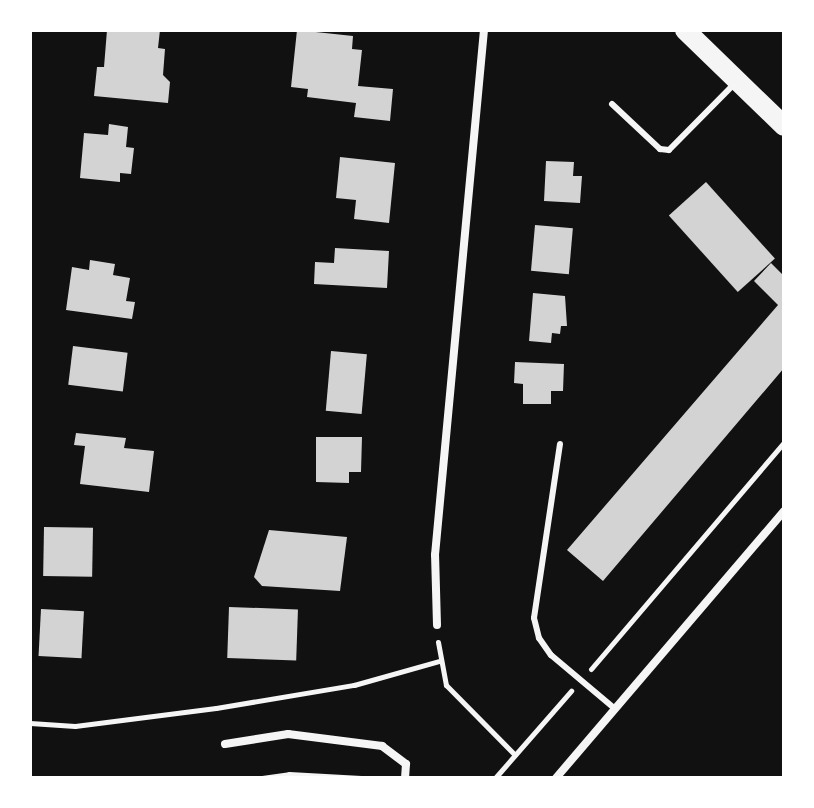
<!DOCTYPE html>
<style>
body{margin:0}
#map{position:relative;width:814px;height:808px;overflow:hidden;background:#111;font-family:"Space Grotesk",sans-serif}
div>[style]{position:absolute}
.building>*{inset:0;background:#d3d3d3;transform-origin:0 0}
.path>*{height:5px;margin:-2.5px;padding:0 2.5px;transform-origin:2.5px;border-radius:2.5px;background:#f5f5f5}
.service>*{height:6px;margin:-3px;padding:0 3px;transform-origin:3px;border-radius:3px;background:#f5f5f5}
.minor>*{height:8px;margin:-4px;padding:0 4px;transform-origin:4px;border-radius:4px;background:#f5f5f5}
.primary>*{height:20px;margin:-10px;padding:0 10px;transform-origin:10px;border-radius:10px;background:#f5f5f5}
span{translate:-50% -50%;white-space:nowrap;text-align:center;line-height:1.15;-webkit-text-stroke:8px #fff;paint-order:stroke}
.frame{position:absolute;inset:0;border:32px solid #fff;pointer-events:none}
</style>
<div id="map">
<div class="building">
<i style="clip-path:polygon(107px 30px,160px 30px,158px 48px,165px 49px,163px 75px,170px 82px,168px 103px,94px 96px,97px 67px,104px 67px)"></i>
<i style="clip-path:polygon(297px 30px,353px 36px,352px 49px,362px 50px,358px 86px,393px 89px,390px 121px,354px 117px,356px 103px,307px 97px,308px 89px,291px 87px)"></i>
<i style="clip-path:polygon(109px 124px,128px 127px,126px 147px,134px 148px,131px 174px,120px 173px,120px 182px,80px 178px,84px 133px,108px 135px)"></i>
<i style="clip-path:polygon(340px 157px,395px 163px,389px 223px,354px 219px,356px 200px,336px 198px)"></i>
<i style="clip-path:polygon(546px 161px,574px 162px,573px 176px,582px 176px,580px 203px,544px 201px)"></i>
<i style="left:706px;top:182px;width:103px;height:50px;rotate:48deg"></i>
<i style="left:535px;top:225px;width:38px;height:46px;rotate:5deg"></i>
<i style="clip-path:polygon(335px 248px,389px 251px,387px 288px,314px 284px,315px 262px,334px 263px)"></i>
<i style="clip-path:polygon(90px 260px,115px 264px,113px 275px,130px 278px,126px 301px,135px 302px,132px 319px,66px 310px,72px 267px,89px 270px)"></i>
<i style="clip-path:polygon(771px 263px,784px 276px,784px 368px,603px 581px,567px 550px,778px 305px,754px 281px)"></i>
<i style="clip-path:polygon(533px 293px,565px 296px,567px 326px,561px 326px,560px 334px,552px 333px,551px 343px,529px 341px)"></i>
<i style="left:73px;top:346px;width:55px;height:39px;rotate:7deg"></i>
<i style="left:331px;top:351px;width:36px;height:60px;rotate:5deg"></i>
<i style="clip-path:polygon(515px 362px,564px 364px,563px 391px,551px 391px,551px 404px,523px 404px,523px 384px,514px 383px)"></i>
<i style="clip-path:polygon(76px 433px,126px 438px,124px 448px,154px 451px,149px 492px,80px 484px,85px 446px,74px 445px)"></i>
<i style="clip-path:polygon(316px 437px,362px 437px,361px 472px,349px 472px,349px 483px,316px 482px)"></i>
<i style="left:44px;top:527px;width:49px;height:49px;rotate:1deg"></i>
<i style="clip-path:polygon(269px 530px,347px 537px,340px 591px,262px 586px,254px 577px)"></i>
<i style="left:229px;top:607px;width:69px;height:51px;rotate:2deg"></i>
<i style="left:41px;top:609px;width:43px;height:47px;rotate:3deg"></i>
</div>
<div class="path">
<i style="left:438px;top:642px;width:44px;rotate:79.5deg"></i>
<i style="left:446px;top:685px;width:98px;rotate:45.4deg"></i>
<i style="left:591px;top:669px;width:298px;rotate:-49.6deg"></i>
<i style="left:30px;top:723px;width:45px;rotate:3.8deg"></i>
<i style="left:75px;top:726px;width:142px;rotate:-7.3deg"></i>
<i style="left:216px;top:708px;width:140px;rotate:-9.5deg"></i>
<i style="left:354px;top:685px;width:88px;rotate:-15.8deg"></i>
<i style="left:262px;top:778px;width:27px;rotate:-8deg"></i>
<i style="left:289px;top:774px;width:72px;rotate:3.2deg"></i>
<i style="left:495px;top:778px;width:116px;rotate:-48.9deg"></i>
</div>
<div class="service">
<i style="left:612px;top:104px;width:66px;rotate:43.2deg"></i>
<i style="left:660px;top:149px;width:9px;rotate:6deg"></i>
<i style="left:669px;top:150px;width:93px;rotate:-45.4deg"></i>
<i style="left:560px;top:444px;width:176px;rotate:98.5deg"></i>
<i style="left:534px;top:618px;width:21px;rotate:76deg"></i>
<i style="left:539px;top:638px;width:21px;rotate:55deg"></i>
<i style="left:551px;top:655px;width:82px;rotate:40.1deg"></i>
</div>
<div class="minor">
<i style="left:437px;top:625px;width:70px;rotate:-91.6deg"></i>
<i style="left:435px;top:555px;width:527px;rotate:-84.67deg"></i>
<i style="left:225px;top:744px;width:64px;rotate:-9deg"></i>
<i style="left:288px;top:734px;width:95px;rotate:7.3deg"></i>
<i style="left:382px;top:746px;width:30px;rotate:37deg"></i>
<i style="left:406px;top:764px;width:14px;rotate:94deg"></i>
<i style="left:556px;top:778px;width:351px;rotate:-49.5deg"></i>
</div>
<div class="primary">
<i style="left:685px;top:30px;width:138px;rotate:44.1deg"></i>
</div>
<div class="frame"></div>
</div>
